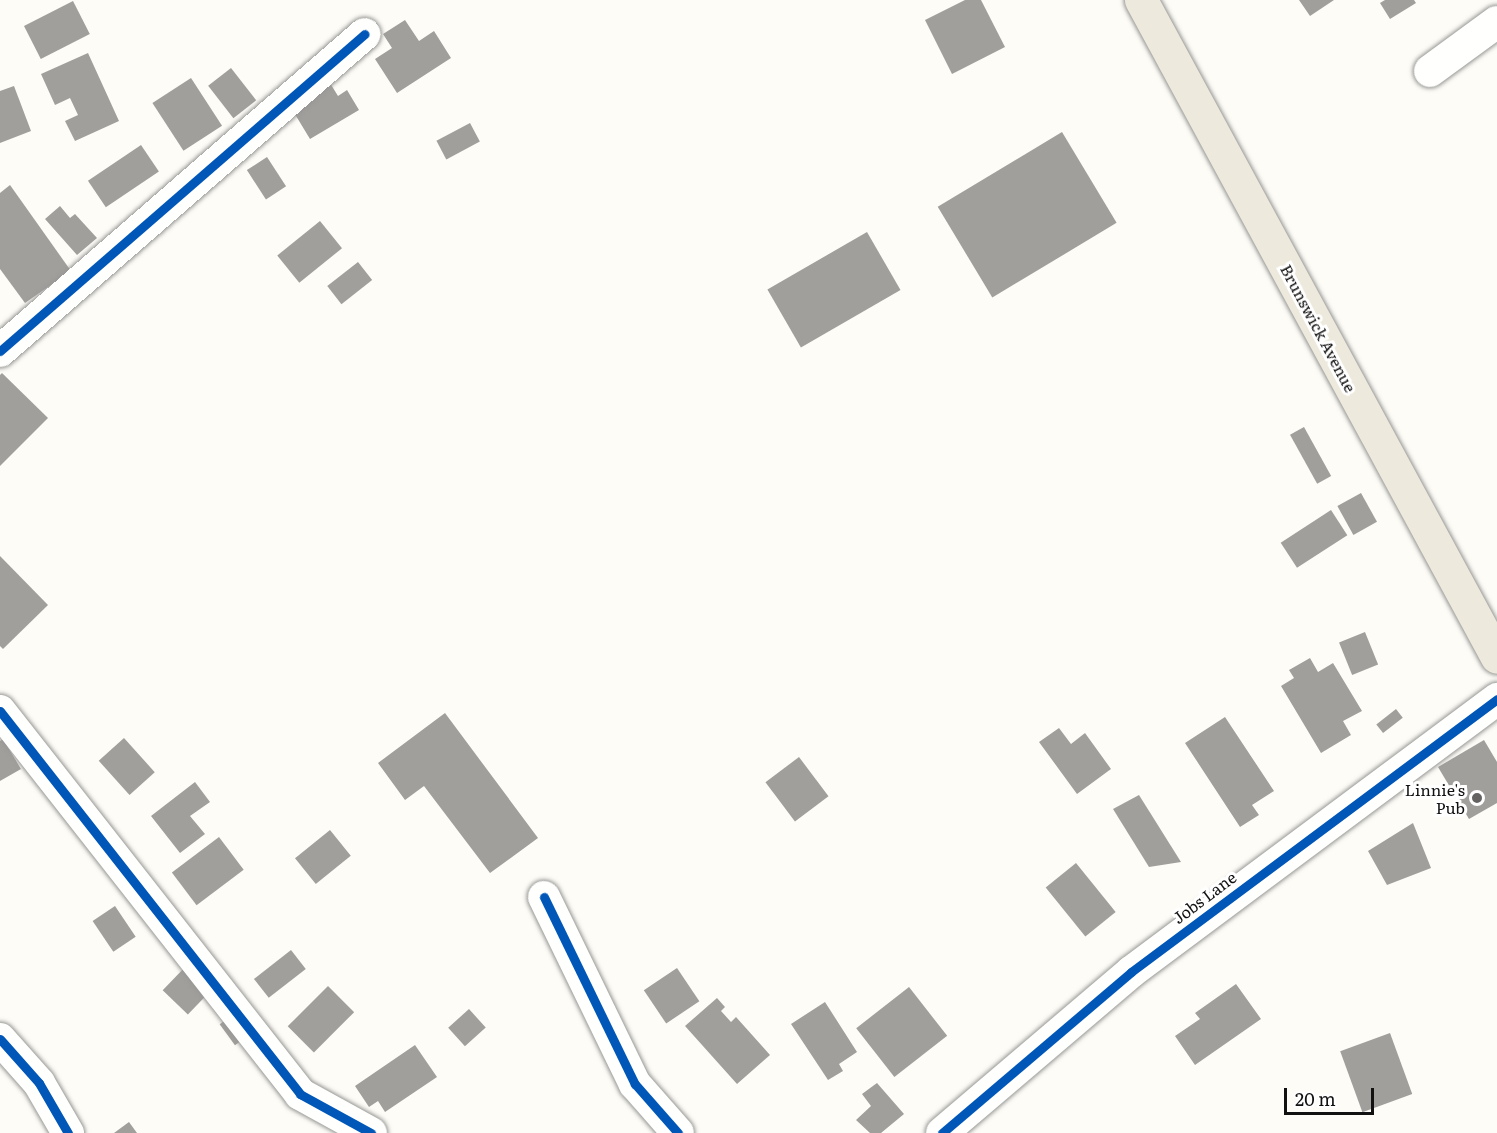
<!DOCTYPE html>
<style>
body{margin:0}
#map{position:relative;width:1497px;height:1133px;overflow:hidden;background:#fdfcf7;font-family:Literata,serif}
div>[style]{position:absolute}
.building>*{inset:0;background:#a19f9c;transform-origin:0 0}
.roads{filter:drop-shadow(0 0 2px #979795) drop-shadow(0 0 2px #979795)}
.minor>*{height:32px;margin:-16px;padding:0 16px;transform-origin:16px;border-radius:16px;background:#fffffe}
.major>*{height:33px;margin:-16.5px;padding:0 16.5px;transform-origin:16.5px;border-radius:16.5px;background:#ede9dc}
.cycleway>*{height:9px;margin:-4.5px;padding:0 4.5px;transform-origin:4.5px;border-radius:4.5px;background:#0057b8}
.dots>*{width:16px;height:16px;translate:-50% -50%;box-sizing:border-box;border:3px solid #fff;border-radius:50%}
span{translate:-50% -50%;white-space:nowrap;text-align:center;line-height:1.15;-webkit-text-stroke:6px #fff;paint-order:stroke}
.street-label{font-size:16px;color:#111}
.poi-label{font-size:16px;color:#111}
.right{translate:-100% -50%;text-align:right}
.scale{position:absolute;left:1284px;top:1088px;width:90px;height:27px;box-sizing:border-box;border:3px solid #111;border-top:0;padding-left:8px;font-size:18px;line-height:21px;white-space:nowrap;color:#111;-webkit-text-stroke:4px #fff;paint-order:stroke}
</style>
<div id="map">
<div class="building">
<i style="clip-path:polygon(965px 0,981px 0,1005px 47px,952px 74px,925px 20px)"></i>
<i style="clip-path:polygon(1299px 0,1334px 0,1310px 16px)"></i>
<i style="clip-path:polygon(1385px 0,1414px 0,1416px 3px,1390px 19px,1380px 3px)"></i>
<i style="left:73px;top:1px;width:37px;height:55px;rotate:63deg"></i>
<i style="clip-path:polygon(405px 20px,419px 41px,434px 31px,451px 58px,397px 93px,375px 59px,392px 48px,383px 34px)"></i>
<i style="clip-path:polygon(88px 53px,119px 121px,75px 141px,65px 121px,78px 115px,70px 98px,55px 105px,41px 74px)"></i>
<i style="left:231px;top:68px;width:41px;height:29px;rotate:52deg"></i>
<i style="left:191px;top:78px;width:57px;height:46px;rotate:57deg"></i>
<i style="clip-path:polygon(330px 83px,338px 96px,347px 90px,359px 110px,310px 139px,290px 106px)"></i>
<i style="clip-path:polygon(14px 86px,31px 131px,0 143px,0 91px)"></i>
<i style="left:470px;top:123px;width:21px;height:38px;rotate:62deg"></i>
<i style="left:1062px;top:132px;width:106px;height:145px;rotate:59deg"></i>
<i style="left:141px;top:145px;width:32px;height:64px;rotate:56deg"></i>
<i style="left:267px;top:157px;width:35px;height:24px;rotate:57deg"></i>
<i style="clip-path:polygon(10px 185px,71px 271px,25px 303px,0 269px,0 193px)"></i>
<i style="clip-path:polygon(60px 206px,70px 218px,75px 214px,97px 238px,77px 255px,45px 219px)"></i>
<i style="left:320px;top:221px;width:35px;height:55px;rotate:51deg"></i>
<i style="left:867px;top:232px;width:67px;height:115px;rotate:60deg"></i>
<i style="left:358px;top:262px;width:23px;height:39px;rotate:52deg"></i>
<i style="clip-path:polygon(2px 373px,48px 418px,0 466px,0 375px)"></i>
<i style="left:1304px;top:427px;width:56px;height:16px;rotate:61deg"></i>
<i style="left:1361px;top:493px;width:33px;height:27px;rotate:61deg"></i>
<i style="left:1331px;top:510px;width:30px;height:60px;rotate:57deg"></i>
<i style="clip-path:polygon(0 556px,48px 605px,3px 649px,0 646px)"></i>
<i style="left:1365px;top:632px;width:35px;height:28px;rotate:68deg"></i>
<i style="clip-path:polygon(1310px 658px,1318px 672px,1333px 663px,1362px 711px,1343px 721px,1351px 735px,1321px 753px,1281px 686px,1294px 678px,1289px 670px)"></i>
<i style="left:1396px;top:709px;width:11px;height:25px;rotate:52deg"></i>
<i style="clip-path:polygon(445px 713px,538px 838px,490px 873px,424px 786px,405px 800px,378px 763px)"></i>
<i style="clip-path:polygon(1225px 717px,1274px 791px,1252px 805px,1259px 815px,1240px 827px,1185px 743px)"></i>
<i style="clip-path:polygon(1059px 728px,1071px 744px,1085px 733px,1111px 769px,1077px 794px,1039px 742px)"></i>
<i style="left:124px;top:738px;width:46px;height:34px;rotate:48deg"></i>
<i style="clip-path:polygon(3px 739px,21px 769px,0 781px,0 741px)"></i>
<i style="clip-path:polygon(1484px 740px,1497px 762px,1497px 803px,1469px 819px,1438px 767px)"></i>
<i style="left:799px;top:757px;width:49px;height:42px;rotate:53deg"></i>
<i style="clip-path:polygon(195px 782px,210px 802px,190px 816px,205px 834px,180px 853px,151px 816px)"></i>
<i style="clip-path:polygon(1139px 795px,1181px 862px,1149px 867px,1113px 809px)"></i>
<i style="clip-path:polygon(1413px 823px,1431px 868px,1387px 885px,1368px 851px)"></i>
<i style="left:330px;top:830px;width:33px;height:45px;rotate:51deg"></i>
<i style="left:219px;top:837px;width:41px;height:59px;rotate:53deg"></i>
<i style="left:1076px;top:863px;width:63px;height:39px;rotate:51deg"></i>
<i style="left:115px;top:906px;width:37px;height:27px;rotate:56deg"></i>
<i style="left:291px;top:950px;width:24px;height:47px;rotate:52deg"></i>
<i style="left:187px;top:965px;width:35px;height:35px;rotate:44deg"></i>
<i style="left:677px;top:968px;width:40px;height:40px;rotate:56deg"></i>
<i style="clip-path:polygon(1236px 984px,1261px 1019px,1195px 1065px,1175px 1036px,1200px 1019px,1195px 1013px)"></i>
<i style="left:328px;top:986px;width:37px;height:57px;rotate:45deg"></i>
<i style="left:909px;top:987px;width:62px;height:67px;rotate:52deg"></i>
<i style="clip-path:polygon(717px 998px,725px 1007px,721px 1011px,731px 1022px,736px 1017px,770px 1055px,737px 1084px,685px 1026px)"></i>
<i style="clip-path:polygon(825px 1002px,857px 1052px,839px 1064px,843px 1071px,828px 1080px,791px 1024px)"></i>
<i style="left:469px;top:1009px;width:25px;height:28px;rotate:48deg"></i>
<i style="left:231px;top:1016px;width:26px;height:14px;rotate:54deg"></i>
<i style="left:1390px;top:1033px;width:65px;height:53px;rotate:70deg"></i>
<i style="clip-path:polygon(415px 1045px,437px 1077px,385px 1112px,378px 1101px,369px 1107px,355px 1086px)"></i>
<i style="clip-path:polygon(877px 1083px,904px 1114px,881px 1133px,870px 1133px,856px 1120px,871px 1106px,862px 1094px)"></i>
<i style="clip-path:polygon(129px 1122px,137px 1133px,114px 1133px)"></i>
</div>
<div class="roads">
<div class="minor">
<i style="left:1430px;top:71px;width:83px;rotate:-36.2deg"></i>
<i style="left:0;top:351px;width:483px;rotate:-41deg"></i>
<i style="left:0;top:711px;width:487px;rotate:51.9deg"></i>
<i style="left:300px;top:1094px;width:81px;rotate:28.8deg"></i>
<i style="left:544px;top:897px;width:208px;rotate:64.1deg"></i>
<i style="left:635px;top:1084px;width:65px;rotate:48.7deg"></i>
<i style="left:0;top:1039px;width:59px;rotate:48.4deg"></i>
<i style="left:39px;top:1083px;width:58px;rotate:59.9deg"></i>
<i style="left:942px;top:1133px;width:248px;rotate:-40.4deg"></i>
<i style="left:1131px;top:972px;width:457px;rotate:-36.7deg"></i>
</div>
<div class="major">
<i style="left:1141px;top:0;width:747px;rotate:61.55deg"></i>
</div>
</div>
<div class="cycleway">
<i style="left:0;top:351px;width:483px;rotate:-41deg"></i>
<i style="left:0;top:711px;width:487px;rotate:51.9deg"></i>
<i style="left:300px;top:1094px;width:81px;rotate:28.8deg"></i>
<i style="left:544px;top:897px;width:208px;rotate:64.1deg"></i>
<i style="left:635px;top:1084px;width:65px;rotate:48.7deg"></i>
<i style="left:0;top:1039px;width:59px;rotate:48.4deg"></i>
<i style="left:39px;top:1083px;width:58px;rotate:59.9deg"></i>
<i style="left:942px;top:1133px;width:248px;rotate:-40.4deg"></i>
<i style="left:1131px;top:972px;width:457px;rotate:-36.7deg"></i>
</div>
<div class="dots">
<i style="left:1477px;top:798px;background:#646362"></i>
</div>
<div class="street-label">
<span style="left:1319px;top:328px;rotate:62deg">Brunswick Avenue</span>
<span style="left:1204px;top:897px;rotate:-37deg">Jobs Lane</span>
</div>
<div class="poi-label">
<span class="right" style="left:1465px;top:798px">Linnie's<br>Pub</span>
</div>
<div class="scale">20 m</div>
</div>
